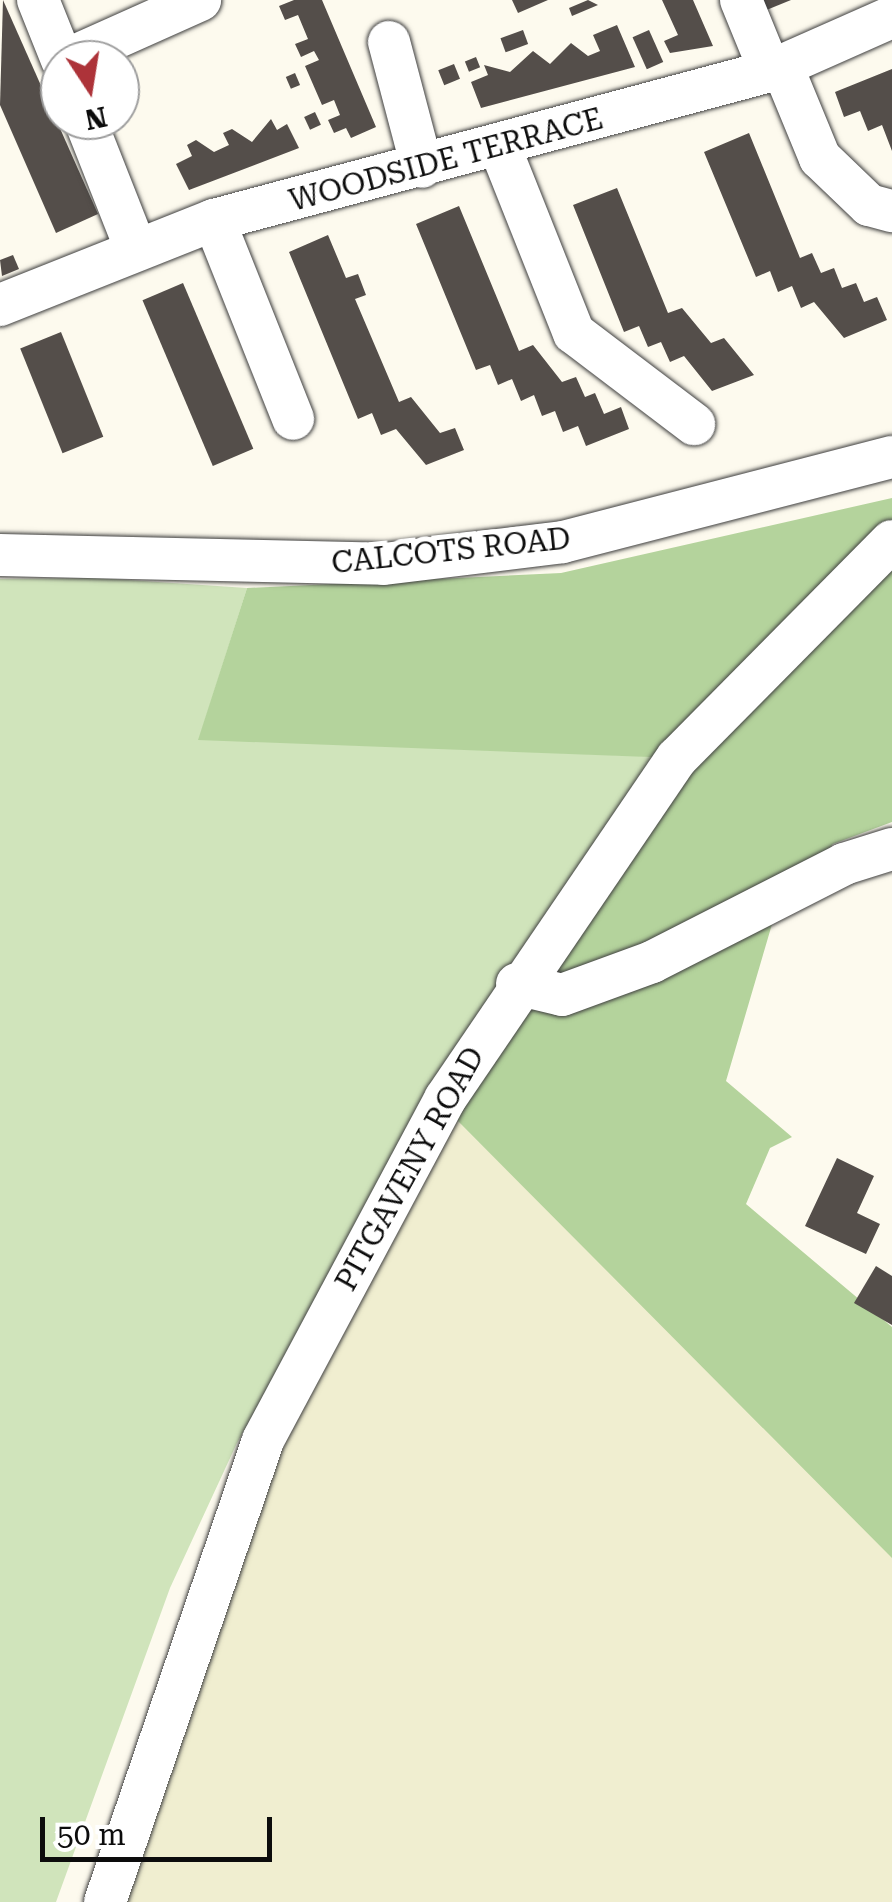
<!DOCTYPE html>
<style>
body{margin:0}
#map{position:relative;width:892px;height:1902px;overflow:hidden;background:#fdfaee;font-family:"Roboto Serif",serif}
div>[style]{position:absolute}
.farmland>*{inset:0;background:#f0eed0}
.green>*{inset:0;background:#d0e4bb}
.forest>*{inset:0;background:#b4d39c}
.building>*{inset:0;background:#544e4a;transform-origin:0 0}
.roads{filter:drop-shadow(0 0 2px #3f3f3f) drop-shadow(0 0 2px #3f3f3f)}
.minor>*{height:42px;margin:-21px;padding:0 21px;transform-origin:21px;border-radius:21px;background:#fff}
span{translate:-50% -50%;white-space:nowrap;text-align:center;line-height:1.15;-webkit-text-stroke:10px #fff;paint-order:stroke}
.street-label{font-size:30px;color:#0c0c0c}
.north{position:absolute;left:40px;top:40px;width:100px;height:100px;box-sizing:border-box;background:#fff;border:2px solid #9e9e9e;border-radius:50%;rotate:168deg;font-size:28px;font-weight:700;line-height:40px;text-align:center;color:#0c0c0c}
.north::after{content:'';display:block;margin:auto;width:35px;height:45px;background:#ad3339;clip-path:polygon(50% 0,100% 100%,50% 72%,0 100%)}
.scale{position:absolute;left:40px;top:1817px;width:232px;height:45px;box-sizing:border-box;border:5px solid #0c0c0c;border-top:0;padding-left:12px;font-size:30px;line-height:35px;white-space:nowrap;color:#0c0c0c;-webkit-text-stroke:8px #fff;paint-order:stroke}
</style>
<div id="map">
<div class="farmland">
<i style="clip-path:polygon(448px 1111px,892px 1553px,892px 1902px,121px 1902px,274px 1444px)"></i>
</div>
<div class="green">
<i style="clip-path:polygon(98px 578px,247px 588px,199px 739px,664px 757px,457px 1052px,237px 1443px,170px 1588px,56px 1902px,0 1902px,0 579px)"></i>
</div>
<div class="forest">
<i style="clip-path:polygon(892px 498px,892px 822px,833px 844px,775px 914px,726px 1081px,792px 1137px,770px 1148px,746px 1204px,892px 1327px,892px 1558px,448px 1111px,676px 758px,198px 740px,247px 588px,561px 573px)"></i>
</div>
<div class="building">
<i style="clip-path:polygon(3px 0,98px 214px,56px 233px,0 105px)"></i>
<i style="clip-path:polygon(294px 0,322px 0,376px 127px,351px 138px,346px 128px,334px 133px,328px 120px,340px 115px,334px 100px,322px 105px,305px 66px,319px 60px,314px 51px,301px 57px,295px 44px,308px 39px,298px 15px,285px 20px,279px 6px)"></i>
<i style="clip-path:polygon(512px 0,548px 0,518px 13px)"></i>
<i style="clip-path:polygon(588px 0,598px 5px,572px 16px,569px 8px)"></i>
<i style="clip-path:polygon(662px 0,693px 0,713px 46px,670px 53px,664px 41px,678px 35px)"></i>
<i style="clip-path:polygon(759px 0,791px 0,764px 11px)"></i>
<i style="clip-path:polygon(617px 25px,635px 67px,481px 108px,471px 82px,488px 75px,484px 65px,510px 72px,533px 51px,550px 64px,571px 43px,588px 56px,600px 51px,593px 35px)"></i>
<i style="left:523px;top:30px;width:15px;height:24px;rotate:70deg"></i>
<i style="left:649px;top:30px;width:35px;height:18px;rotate:66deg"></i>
<i style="left:476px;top:57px;width:11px;height:12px;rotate:68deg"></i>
<i style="left:454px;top:64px;width:16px;height:17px;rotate:68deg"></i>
<i style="clip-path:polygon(892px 69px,892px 151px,882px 125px,868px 131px,860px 111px,844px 117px,835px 92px)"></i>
<i style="left:295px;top:73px;width:13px;height:10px;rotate:67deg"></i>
<i style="left:315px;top:112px;width:14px;height:12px;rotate:65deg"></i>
<i style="clip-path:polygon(271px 119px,277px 130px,287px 124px,299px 148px,189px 190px,176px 164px,192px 156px,187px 145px,196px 140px,214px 152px,229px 145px,223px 133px,232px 129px,252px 142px)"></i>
<i style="clip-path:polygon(749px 133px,800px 258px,812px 253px,821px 273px,834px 268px,842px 288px,856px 283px,864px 302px,877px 297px,887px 320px,844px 338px,814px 302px,801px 308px,792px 286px,778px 292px,770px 271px,756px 277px,704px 152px)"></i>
<i style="clip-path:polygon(617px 188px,668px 313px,682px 308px,711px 343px,724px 338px,754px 375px,712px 391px,684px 356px,670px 362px,661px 342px,648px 347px,639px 326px,624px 332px,573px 205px)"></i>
<i style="clip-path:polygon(459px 206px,519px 351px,533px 345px,562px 382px,576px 377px,585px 397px,595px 393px,604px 414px,621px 407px,629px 429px,586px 446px,578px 426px,563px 432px,555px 411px,542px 416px,534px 395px,521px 401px,512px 379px,498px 385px,490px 365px,476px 370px,416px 224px)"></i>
<i style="clip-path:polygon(328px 235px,346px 278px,358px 274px,366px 295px,355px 299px,399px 402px,411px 397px,440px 433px,455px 428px,464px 450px,426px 465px,396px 429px,381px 435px,372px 413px,358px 419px,289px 252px)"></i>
<i style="clip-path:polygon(13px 255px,19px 269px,2px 276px,0 260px)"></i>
<i style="left:183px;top:283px;width:180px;height:44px;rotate:67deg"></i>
<i style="left:61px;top:332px;width:113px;height:44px;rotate:68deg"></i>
<i style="clip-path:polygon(837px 1158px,874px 1176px,857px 1213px,880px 1224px,866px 1254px,805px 1226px)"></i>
<i style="clip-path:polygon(876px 1266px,892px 1276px,892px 1325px,854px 1303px)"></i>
</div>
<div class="roads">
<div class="minor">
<i style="left:38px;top:0;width:65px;rotate:68.2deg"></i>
<i style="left:741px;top:0;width:77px;rotate:67.8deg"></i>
<i style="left:389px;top:42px;width:129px;rotate:75.2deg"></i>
<i style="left:66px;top:60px;width:147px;rotate:-24.1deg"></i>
<i style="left:782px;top:66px;width:100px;rotate:67.6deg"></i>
<i style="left:820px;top:158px;width:68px;rotate:43.8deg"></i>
<i style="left:869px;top:205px;width:24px;rotate:15deg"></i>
<i style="left:85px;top:120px;width:136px;rotate:68.5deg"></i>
<i style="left:501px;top:150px;width:197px;rotate:68.3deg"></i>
<i style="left:574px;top:333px;width:151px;rotate:37.2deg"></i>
<i style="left:214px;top:220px;width:214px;rotate:68.3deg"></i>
<i style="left:0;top:305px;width:230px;rotate:-21.7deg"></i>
<i style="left:214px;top:220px;width:576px;rotate:-15deg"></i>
<i style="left:770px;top:71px;width:133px;rotate:-23.9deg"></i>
<i style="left:0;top:555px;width:384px;rotate:1.3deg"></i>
<i style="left:384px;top:564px;width:180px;rotate:-7deg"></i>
<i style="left:563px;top:542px;width:340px;rotate:-14.5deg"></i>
<i style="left:517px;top:984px;width:46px;rotate:13.7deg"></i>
<i style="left:562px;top:995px;width:96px;rotate:-20.1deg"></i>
<i style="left:652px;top:962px;width:216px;rotate:-27deg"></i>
<i style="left:844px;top:864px;width:50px;rotate:-17.4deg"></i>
<i style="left:105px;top:1902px;width:488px;rotate:-71.1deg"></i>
<i style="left:263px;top:1440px;width:387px;rotate:-61.9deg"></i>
<i style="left:445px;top:1099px;width:412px;rotate:-55.8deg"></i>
<i style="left:677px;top:758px;width:305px;rotate:-45.3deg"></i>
</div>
</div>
<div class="street-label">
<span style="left:446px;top:160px;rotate:-15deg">WOODSIDE TERRACE</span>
<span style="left:451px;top:551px;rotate:-6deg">CALCOTS ROAD</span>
<span style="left:410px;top:1169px;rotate:-61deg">PITGAVENY ROAD</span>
</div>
<div class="north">N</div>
<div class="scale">50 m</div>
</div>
